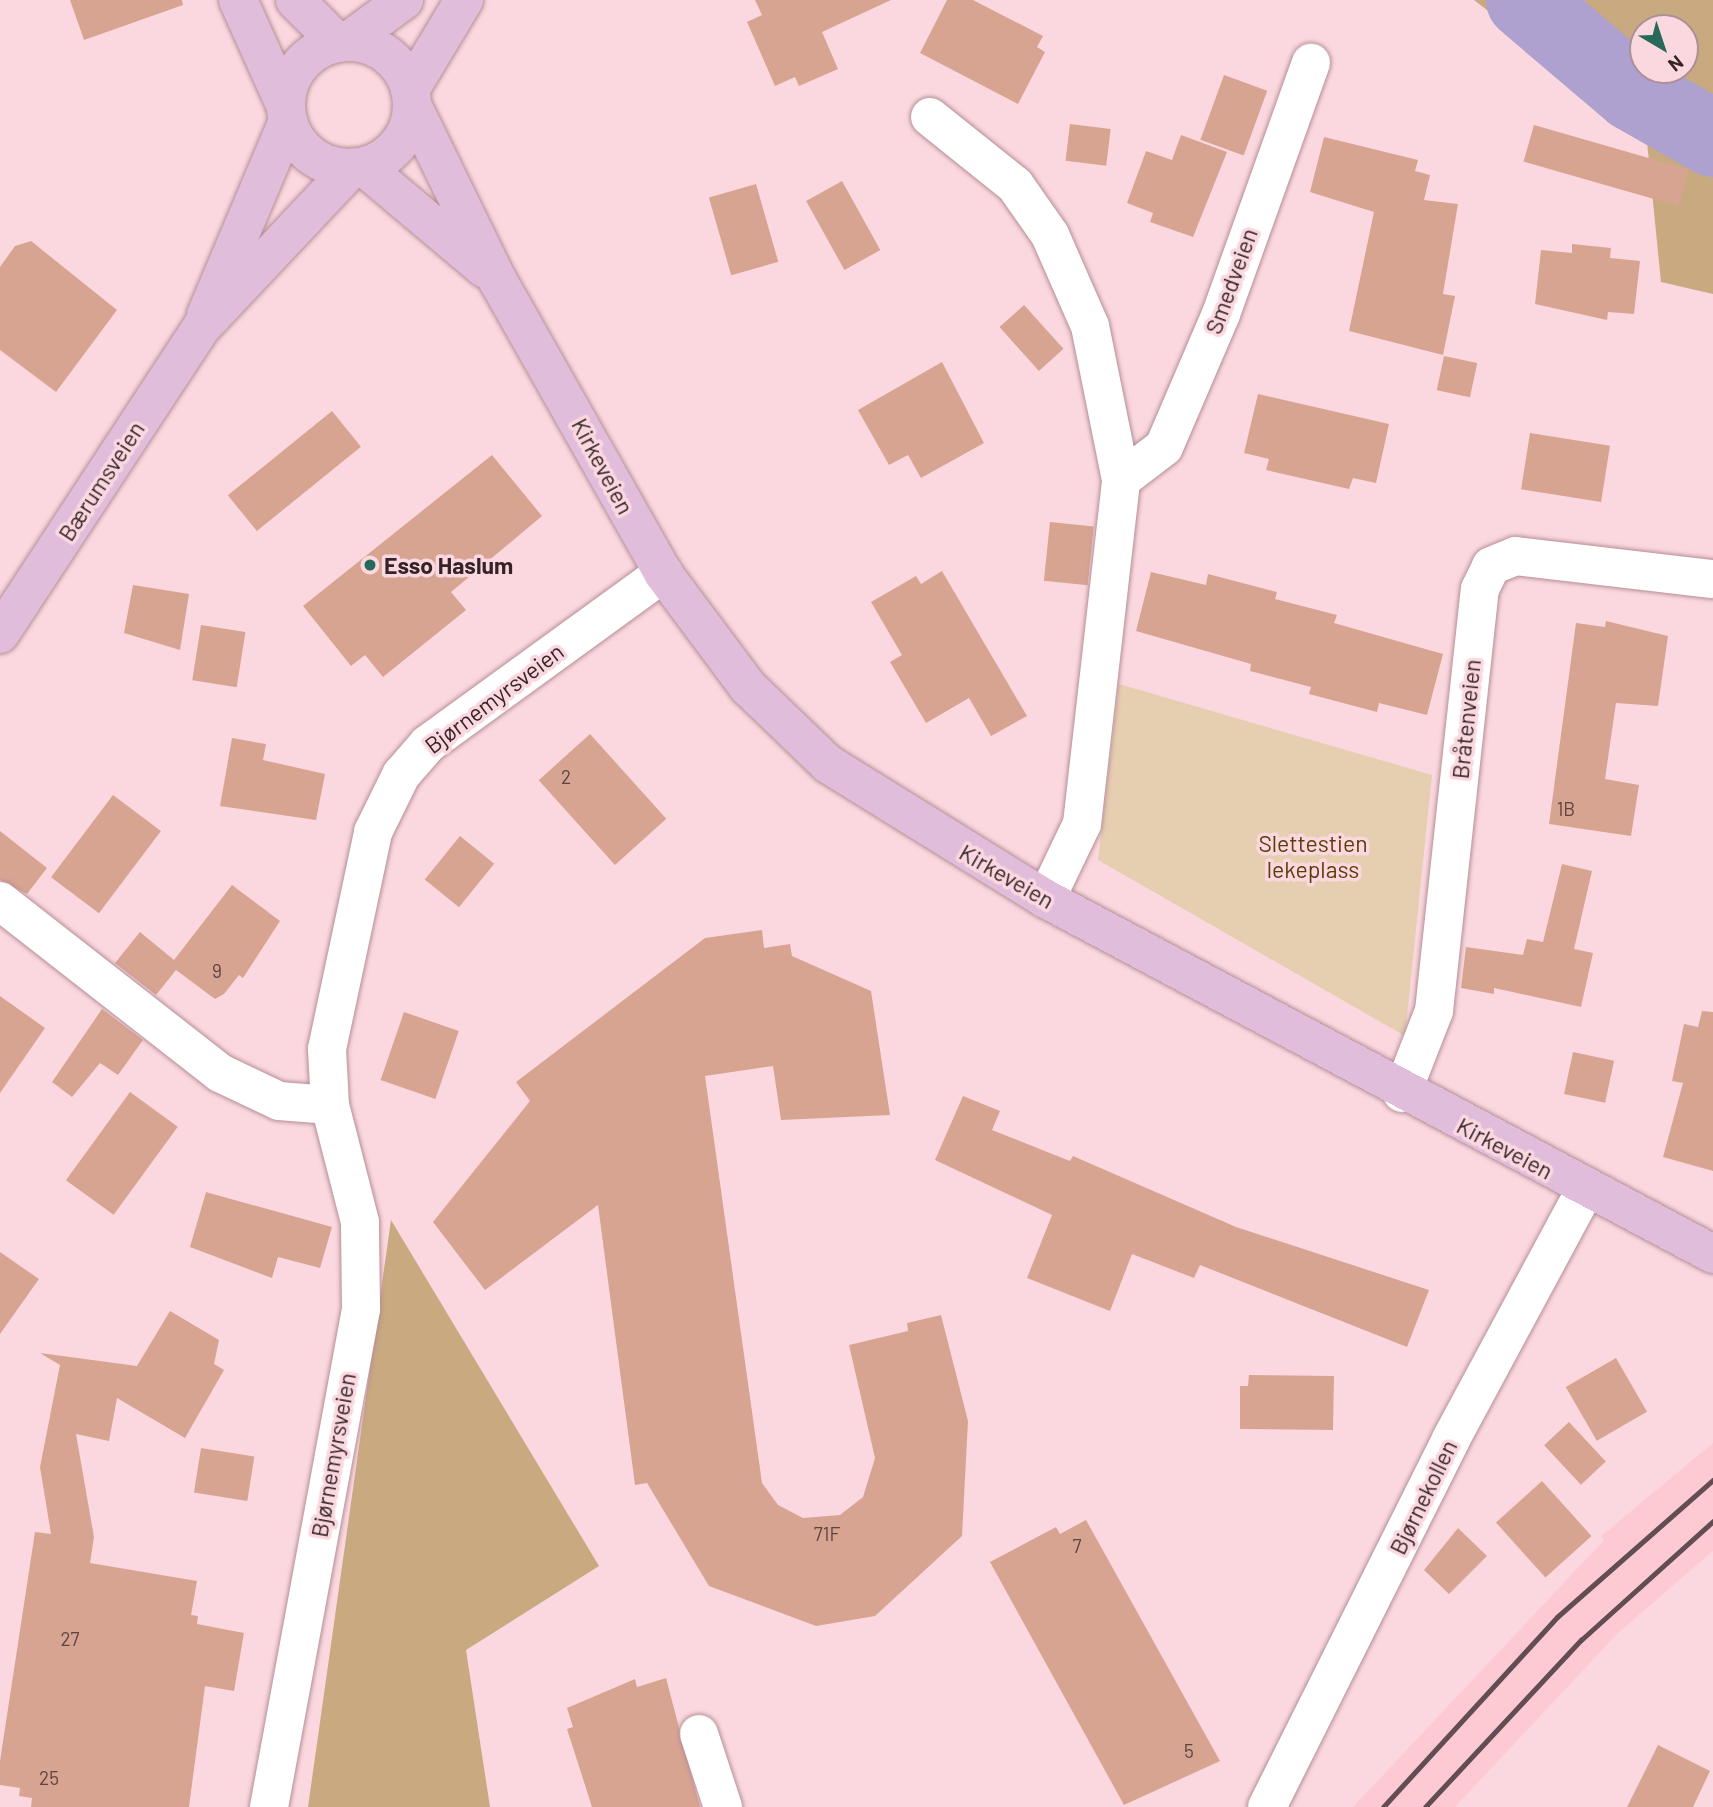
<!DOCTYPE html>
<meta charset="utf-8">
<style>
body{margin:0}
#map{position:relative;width:1713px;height:1807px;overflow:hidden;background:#fbd8df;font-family:Barlow,sans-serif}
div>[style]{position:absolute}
.built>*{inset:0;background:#fdcad4}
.green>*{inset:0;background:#e6ceb0}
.forest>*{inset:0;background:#c9a980}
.river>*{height:77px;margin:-38.5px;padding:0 38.5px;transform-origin:38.5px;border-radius:38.5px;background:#aea1cf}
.building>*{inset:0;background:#d8a492;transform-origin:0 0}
.roads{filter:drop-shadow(0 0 2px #b68e96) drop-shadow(0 0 2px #b68e96)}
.minor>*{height:38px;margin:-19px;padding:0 19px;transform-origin:19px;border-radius:19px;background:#fff}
.major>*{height:38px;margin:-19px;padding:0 19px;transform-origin:19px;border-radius:19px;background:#e1bddc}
.major>.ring{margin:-19px;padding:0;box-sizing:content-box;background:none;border:38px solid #e1bddc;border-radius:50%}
.rail>*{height:5px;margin:-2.5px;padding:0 2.5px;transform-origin:2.5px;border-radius:2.5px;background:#624d52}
.dots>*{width:19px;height:19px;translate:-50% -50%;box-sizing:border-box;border:4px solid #fbd8df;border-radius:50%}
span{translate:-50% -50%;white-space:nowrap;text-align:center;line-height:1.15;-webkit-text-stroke:7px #fbd8df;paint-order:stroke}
.number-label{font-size:19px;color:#5d4442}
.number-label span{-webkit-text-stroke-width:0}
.street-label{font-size:23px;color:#342428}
.poi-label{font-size:23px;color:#342428;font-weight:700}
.left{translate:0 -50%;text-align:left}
.park-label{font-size:23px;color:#5b3c07}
.north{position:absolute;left:1629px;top:14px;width:70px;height:70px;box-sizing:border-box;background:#fbd8df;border:2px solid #ab9096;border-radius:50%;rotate:141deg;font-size:19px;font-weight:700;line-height:28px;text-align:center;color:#342428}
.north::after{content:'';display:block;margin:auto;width:24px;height:32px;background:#276a5a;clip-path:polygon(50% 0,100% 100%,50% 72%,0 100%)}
</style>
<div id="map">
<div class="built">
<i style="clip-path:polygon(1713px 1443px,1713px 1551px,1619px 1632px,1455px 1807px,1353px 1807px,1604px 1540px,1601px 1536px)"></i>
</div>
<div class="green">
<i style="clip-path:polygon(1119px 684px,1432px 775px,1405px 1036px,1098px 860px)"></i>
</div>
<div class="forest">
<i style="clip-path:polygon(evenodd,1474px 0,1713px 0,1713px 294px,1661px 282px,1646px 132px,1474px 0,1643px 28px,1685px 28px,1685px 70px,1643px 70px,1643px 28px)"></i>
<i style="clip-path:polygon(391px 1220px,599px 1566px,466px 1650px,490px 1807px,308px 1807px)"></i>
</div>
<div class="river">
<i style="left:1524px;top:0;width:142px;rotate:40.4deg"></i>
<i style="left:1632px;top:92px;width:93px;rotate:29.6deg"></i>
</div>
<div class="building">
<i style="clip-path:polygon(70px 0,182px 0,183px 5px,84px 40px)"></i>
<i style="clip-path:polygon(755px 0,891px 0,822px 32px,838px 69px,799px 86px,795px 77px,775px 86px,747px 22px,762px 15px)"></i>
<i style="clip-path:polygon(947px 0,973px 0,1043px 36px,1037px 47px,1045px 52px,1018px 104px,920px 53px)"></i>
<i style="left:1224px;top:75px;width:46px;height:69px;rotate:20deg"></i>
<i style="left:1070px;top:124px;width:41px;height:37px;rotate:7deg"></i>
<i style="left:1534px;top:125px;width:161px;height:38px;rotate:16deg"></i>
<i style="clip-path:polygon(1181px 135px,1227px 152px,1193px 237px,1150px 222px,1153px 213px,1127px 203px,1146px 151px,1172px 160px)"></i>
<i style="clip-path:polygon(1324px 137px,1418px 160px,1415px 171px,1430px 175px,1424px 200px,1458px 204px,1443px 294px,1455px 296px,1443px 355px,1349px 331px,1374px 212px,1310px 192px)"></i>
<i style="left:842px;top:181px;width:79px;height:41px;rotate:61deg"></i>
<i style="left:756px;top:184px;width:81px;height:49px;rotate:74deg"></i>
<i style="clip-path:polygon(31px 241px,117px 310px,56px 392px,0 350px,0 267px,15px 246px)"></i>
<i style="clip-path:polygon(1572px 244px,1611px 248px,1610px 258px,1640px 261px,1634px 314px,1608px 312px,1607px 320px,1535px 304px,1541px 250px,1572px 253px)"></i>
<i style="left:1024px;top:305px;width:59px;height:33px;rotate:48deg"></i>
<i style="left:1444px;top:356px;width:34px;height:35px;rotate:12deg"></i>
<i style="clip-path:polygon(942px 362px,984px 443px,921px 478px,908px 455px,889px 465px,858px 410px)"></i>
<i style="clip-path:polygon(1258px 394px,1389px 424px,1376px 483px,1353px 478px,1349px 489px,1266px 470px,1269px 459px,1244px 453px)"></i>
<i style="left:332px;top:411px;width:46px;height:134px;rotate:51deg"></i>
<i style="left:1530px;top:433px;width:81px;height:57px;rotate:9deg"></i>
<i style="clip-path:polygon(492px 455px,542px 516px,451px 592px,466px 610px,383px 677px,365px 655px,351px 666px,303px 606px)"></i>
<i style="left:1050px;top:522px;width:44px;height:59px;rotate:6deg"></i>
<i style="clip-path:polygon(942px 571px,1027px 716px,991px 736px,969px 698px,926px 723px,890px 662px,902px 655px,871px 602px,916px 576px,921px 584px)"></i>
<i style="clip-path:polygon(1151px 572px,1206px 585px,1208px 574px,1277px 592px,1275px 599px,1337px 615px,1334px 623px,1443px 654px,1427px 715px,1379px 703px,1377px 712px,1309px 694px,1311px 687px,1250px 671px,1251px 664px,1136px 631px)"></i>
<i style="clip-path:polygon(133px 585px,189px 594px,180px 650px,124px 633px)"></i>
<i style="clip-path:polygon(1606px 621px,1668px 636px,1658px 706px,1616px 703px,1605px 779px,1639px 785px,1631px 836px,1549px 824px,1576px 623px,1605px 627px)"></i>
<i style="left:201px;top:625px;width:45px;height:56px;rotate:9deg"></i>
<i style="left:590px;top:734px;width:114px;height:69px;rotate:48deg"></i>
<i style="clip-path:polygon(232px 738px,266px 744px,263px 760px,325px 774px,316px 820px,220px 806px)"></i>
<i style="left:113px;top:795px;width:60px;height:103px;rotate:37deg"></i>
<i style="clip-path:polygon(0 831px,47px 868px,27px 894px,0 880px)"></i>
<i style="left:460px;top:836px;width:44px;height:56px;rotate:39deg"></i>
<i style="clip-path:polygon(1562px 864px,1592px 871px,1574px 949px,1593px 953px,1581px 1007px,1494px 988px,1494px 994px,1461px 988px,1466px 947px,1523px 955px,1527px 939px,1543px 942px)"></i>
<i style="clip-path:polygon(232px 885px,280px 921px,243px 978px,239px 975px,224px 994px,215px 999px,176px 970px,156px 995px,115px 963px,140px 932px,174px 960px)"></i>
<i style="clip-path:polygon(762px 930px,764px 948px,790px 944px,792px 956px,871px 991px,890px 1115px,781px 1120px,773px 1066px,705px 1076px,762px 1483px,778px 1505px,803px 1518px,840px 1515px,863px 1497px,875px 1458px,849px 1345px,908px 1331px,907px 1323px,941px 1315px,968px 1421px,962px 1536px,875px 1616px,816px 1626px,709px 1586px,647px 1483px,635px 1485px,598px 1205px,485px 1290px,433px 1222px,530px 1101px,516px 1082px,705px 938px)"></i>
<i style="clip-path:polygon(0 996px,45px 1028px,0 1093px)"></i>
<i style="clip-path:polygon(102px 1009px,143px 1040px,118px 1075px,100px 1063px,72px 1097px,52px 1082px)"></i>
<i style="clip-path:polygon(1702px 1011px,1713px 1012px,1713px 1171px,1663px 1157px,1683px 1083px,1672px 1081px,1684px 1024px,1698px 1027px)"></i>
<i style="left:404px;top:1012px;width:58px;height:72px;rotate:19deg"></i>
<i style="left:1573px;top:1052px;width:42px;height:43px;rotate:12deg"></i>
<i style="left:130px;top:1092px;width:59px;height:109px;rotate:36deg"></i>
<i style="clip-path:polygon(963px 1096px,1000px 1111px,992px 1130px,1070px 1161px,1073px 1156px,1236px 1227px,1429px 1290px,1407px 1347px,1200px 1265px,1194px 1278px,1132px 1254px,1110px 1311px,1027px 1278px,1052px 1215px,935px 1160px)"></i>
<i style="clip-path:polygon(206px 1192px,332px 1227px,320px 1268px,278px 1257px,272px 1278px,190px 1247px)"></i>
<i style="clip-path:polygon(0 1252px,39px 1279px,0 1334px)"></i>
<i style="clip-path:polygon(170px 1311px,219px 1340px,214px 1364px,224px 1370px,185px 1438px,117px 1398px,109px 1441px,76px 1434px,94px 1537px,90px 1563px,197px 1581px,191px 1615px,198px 1616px,197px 1624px,244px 1633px,234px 1691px,205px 1686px,189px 1807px,31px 1807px,32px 1798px,19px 1796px,20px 1788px,0 1785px,0 1761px,35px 1532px,51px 1534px,40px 1467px,60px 1365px,40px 1353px,137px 1366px)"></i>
<i style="left:1616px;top:1358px;width:62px;height:58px;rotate:60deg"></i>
<i style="clip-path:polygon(1249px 1375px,1334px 1376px,1333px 1430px,1240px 1429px,1240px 1386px,1248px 1386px)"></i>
<i style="left:1569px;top:1422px;width:54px;height:34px;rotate:47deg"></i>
<i style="left:201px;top:1448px;width:54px;height:45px;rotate:9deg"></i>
<i style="left:1542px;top:1481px;width:74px;height:62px;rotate:48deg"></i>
<i style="clip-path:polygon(1086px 1520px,1220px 1761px,1124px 1805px,990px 1562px,1056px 1527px,1060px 1534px)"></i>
<i style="clip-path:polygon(1458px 1528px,1487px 1556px,1449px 1594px,1424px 1570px)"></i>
<i style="clip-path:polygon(666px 1678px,700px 1807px,592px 1807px,567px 1729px,573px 1727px,567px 1708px,635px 1679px,637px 1687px)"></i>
<i style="clip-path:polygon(1658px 1745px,1710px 1771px,1693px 1807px,1627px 1807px)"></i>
</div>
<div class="roads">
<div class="minor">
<i style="left:930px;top:117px;width:109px;rotate:38.7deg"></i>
<i style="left:1015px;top:185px;width:61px;rotate:55deg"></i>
<i style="left:1050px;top:235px;width:99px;rotate:66.3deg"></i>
<i style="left:1090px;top:326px;width:157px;rotate:78.6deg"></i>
<i style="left:1046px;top:899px;width:83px;rotate:-64.4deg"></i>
<i style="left:1082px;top:824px;width:346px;rotate:-83.5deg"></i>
<i style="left:1121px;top:480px;width:54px;rotate:-37.5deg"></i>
<i style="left:1164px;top:447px;width:145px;rotate:-66.8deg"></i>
<i style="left:1221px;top:314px;width:267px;rotate:-70.3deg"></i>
<i style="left:0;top:901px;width:279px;rotate:38deg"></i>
<i style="left:220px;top:1073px;width:65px;rotate:25.4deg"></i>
<i style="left:279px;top:1101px;width:51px;rotate:4.5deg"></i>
<i style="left:1402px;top:1093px;width:88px;rotate:-68.7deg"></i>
<i style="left:1434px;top:1011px;width:424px;rotate:-83.8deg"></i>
<i style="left:1480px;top:589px;width:25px;rotate:-64deg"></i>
<i style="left:1491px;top:566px;width:27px;rotate:-22deg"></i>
<i style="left:1516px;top:556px;width:198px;rotate:6.7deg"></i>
<i style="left:699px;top:1734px;width:77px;rotate:71.8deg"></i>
<i style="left:269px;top:1807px;width:506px;rotate:-79.53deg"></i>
<i style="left:361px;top:1309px;width:87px;rotate:-90.7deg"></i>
<i style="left:360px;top:1222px;width:121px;rotate:-104.4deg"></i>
<i style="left:330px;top:1105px;width:56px;rotate:-93.1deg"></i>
<i style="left:327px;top:1049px;width:222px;rotate:-78deg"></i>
<i style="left:373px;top:832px;width:64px;rotate:-63.8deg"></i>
<i style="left:401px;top:775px;width:41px;rotate:-48.9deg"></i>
<i style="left:428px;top:744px;width:291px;rotate:-36deg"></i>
<i style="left:1267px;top:1807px;width:411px;rotate:-63.4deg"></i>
<i style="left:1451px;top:1439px;width:283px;rotate:-61.7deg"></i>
</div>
<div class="major">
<i style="left:238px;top:0;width:117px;rotate:65.8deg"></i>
<i style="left:295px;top:0;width:61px;rotate:45deg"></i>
<i style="left:347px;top:42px;width:71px;rotate:-36.4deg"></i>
<i class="ring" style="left:286px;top:42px;width:88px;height:88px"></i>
<i style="left:410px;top:90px;width:105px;rotate:-59deg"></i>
<i style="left:412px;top:105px;width:196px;rotate:64deg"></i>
<i style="left:498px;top:281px;width:335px;rotate:60.5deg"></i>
<i style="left:663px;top:573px;width:142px;rotate:53.3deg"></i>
<i style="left:748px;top:687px;width:111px;rotate:43.9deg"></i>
<i style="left:828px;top:764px;width:256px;rotate:31.8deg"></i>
<i style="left:1046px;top:899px;width:756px;rotate:28.02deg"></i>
<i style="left:364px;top:167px;width:158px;rotate:40.1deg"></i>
<i style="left:206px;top:315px;width:211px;rotate:-67.1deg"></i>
<i style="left:0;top:634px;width:367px;rotate:-56.7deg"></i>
<i style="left:202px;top:327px;width:219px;rotate:-46.7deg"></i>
</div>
</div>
<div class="rail">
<i style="left:1383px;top:1807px;width:258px;rotate:-47.5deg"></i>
<i style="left:1557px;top:1617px;width:208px;rotate:-41.3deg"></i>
<i style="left:1425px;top:1807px;width:229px;rotate:-47deg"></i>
<i style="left:1581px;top:1640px;width:178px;rotate:-42deg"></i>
</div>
<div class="dots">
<i style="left:370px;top:565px;background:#276a5a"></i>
</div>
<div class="number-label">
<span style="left:566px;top:777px">2</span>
<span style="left:1566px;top:809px">1B</span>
<span style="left:217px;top:971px">9</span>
<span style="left:827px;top:1534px">71F</span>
<span style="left:1077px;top:1546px">7</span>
<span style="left:70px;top:1639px">27</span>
<span style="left:1189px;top:1751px">5</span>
<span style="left:49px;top:1778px">25</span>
</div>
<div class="street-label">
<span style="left:1231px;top:281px;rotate:-70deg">Smedveien</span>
<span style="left:603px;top:466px;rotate:62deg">Kirkeveien</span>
<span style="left:101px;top:481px;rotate:-57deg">Bærumsveien</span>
<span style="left:494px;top:698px;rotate:-37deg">Bjørnemyrsveien</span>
<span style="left:1466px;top:719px;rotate:-84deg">Bråtenveien</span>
<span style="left:1007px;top:876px;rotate:30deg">Kirkeveien</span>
<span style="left:1505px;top:1148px;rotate:28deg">Kirkeveien</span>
<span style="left:333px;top:1455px;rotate:-80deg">Bjørnemyrsveien</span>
<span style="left:1423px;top:1497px;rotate:-64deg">Bjørnekollen</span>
</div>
<div class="poi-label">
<span class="left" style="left:384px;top:565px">Esso Haslum</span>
</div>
<div class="park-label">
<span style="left:1313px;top:856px">Slettestien<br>lekeplass</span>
</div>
<div class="north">N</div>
</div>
